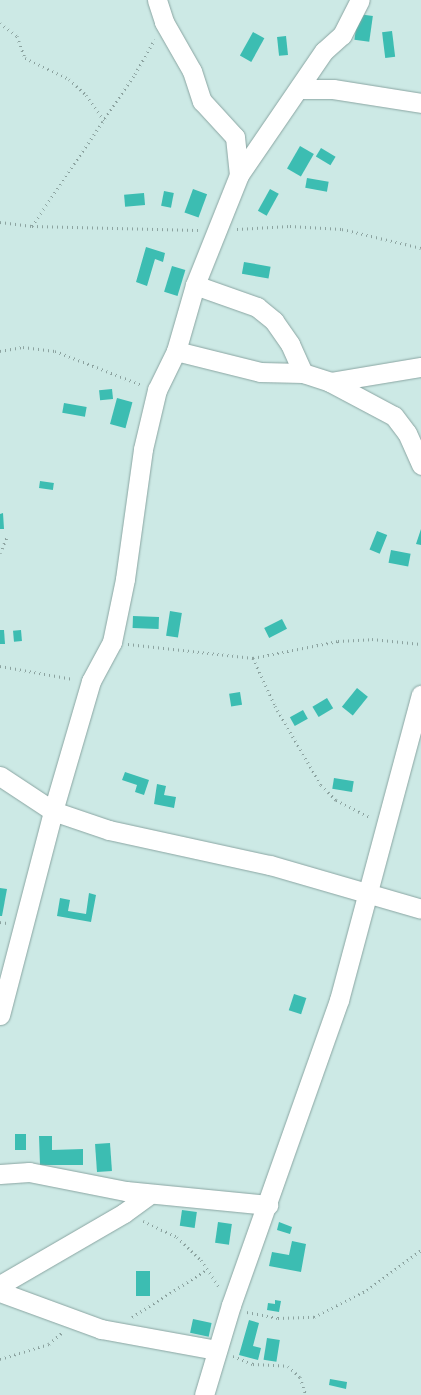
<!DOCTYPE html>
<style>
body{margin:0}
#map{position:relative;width:421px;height:1395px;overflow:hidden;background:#cce9e5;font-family:Overpass,sans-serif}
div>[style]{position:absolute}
.building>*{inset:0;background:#3cbdb2;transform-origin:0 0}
.path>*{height:3px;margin-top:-1.5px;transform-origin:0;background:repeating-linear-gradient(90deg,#8ca3a0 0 1px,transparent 0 5px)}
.roads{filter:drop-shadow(0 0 1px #8aa5a2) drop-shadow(0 0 1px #8aa5a2)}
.street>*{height:19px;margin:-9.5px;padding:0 9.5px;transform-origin:9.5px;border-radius:9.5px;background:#fff}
span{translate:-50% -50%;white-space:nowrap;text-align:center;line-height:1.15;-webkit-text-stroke:4.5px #cce9e5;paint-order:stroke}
</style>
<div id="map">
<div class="building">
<i style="left:358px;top:14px;width:15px;height:26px;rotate:8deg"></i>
<i style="left:392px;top:31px;width:26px;height:10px;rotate:83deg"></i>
<i style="left:253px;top:32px;width:13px;height:27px;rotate:29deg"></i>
<i style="left:286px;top:36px;width:19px;height:9px;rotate:84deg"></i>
<i style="left:300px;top:146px;width:16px;height:26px;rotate:30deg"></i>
<i style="left:321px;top:148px;width:17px;height:10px;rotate:31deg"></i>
<i style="left:307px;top:178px;width:22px;height:10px;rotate:10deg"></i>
<i style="left:193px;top:189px;width:15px;height:25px;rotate:20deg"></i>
<i style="left:270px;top:189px;width:10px;height:25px;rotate:29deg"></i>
<i style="left:164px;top:191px;width:10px;height:15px;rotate:11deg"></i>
<i style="left:144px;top:193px;width:12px;height:20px;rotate:85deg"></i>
<i style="clip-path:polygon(146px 247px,165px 253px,163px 262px,155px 259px,147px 286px,136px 282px)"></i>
<i style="left:244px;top:262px;width:27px;height:12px;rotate:10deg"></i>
<i style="left:172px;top:266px;width:14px;height:27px;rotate:17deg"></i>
<i style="left:112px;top:389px;width:10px;height:13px;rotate:84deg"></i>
<i style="left:117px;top:398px;width:16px;height:27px;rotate:15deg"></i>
<i style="left:64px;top:403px;width:23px;height:10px;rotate:10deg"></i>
<i style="left:40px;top:481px;width:14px;height:7px;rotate:8deg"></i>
<i style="clip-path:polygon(3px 513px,4px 529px,0 529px,0 514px)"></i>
<i style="clip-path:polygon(421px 529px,421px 545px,416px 544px)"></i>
<i style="left:377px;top:531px;width:11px;height:20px;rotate:22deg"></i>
<i style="left:391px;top:550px;width:20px;height:13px;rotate:11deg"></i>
<i style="left:170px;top:611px;width:12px;height:25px;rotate:9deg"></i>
<i style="left:133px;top:616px;width:26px;height:12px;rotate:2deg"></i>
<i style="left:282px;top:619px;width:11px;height:20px;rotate:63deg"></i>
<i style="clip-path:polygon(0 630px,4px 630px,5px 644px,0 644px)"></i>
<i style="left:21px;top:630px;width:11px;height:8px;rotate:85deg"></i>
<i style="left:357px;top:688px;width:14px;height:24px;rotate:39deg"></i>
<i style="left:240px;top:692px;width:13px;height:11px;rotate:81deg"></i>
<i style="left:327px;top:698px;width:12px;height:17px;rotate:59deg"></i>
<i style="left:303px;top:710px;width:10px;height:15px;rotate:61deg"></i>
<i style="clip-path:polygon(125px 772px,149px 780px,144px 795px,135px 792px,137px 785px,122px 780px)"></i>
<i style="left:334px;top:778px;width:20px;height:11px;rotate:9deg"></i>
<i style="clip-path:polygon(157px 784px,166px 786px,164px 795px,176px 797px,174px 808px,154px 804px)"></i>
<i style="clip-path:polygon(0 888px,7px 889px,2px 916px,0 916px)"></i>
<i style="clip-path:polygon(89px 893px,96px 895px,91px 922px,57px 916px,60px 898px,70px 900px,68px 911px,86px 914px)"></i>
<i style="left:294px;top:994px;width:13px;height:17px;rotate:18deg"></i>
<i style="left:15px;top:1134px;width:11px;height:16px"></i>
<i style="clip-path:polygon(39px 1136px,52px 1136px,52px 1150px,83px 1149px,83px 1165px,40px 1165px)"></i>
<i style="left:110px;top:1143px;width:28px;height:15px;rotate:86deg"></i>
<i style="left:182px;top:1210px;width:15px;height:16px;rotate:8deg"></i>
<i style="left:218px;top:1222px;width:14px;height:21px;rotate:8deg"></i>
<i style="clip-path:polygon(279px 1222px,292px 1227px,290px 1234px,277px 1230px)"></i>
<i style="clip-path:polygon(292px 1241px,306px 1244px,301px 1272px,269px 1266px,272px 1252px,289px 1255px)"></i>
<i style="left:136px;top:1271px;width:14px;height:25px"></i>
<i style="clip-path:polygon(275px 1300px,281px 1301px,279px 1312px,267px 1310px,268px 1303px,275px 1304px)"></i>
<i style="left:193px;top:1319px;width:19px;height:14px;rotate:12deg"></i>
<i style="clip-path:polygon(249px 1320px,259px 1323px,253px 1346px,261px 1348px,258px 1360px,239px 1355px)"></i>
<i style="left:267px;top:1338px;width:13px;height:22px;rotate:9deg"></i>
<i style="clip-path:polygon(330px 1379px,347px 1382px,346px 1389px,329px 1385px)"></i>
</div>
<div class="path">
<i style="left:0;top:23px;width:21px;rotate:37deg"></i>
<i style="left:17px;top:36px;width:23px;rotate:70deg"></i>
<i style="left:25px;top:58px;width:49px;rotate:25.5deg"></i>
<i style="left:69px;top:79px;width:23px;rotate:43deg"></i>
<i style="left:86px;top:95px;width:32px;rotate:55deg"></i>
<i style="left:0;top:222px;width:32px;rotate:7deg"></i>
<i style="left:32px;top:226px;width:166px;rotate:1.4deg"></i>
<i style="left:32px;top:226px;width:184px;rotate:-55.9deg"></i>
<i style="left:135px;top:74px;width:40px;rotate:-60.3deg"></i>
<i style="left:237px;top:229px;width:53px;rotate:-3.2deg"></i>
<i style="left:290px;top:226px;width:52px;rotate:3.3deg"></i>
<i style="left:342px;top:229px;width:81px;rotate:13.5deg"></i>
<i style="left:0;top:351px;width:23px;rotate:-10deg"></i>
<i style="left:23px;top:347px;width:32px;rotate:7deg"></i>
<i style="left:55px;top:351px;width:93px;rotate:21.3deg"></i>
<i style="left:0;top:553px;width:17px;rotate:-66deg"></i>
<i style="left:128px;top:644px;width:126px;rotate:6.4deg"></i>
<i style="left:253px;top:658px;width:87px;rotate:-11.3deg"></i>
<i style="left:338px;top:641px;width:34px;rotate:-3deg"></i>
<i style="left:372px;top:639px;width:49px;rotate:5.8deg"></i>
<i style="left:253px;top:658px;width:53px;rotate:65.4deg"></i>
<i style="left:275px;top:706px;width:91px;rotate:59.8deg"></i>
<i style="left:321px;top:785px;width:21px;rotate:45deg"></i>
<i style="left:336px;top:800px;width:39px;rotate:27deg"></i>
<i style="left:0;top:666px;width:74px;rotate:10.1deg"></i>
<i style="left:0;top:922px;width:7px;rotate:8deg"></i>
<i style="left:143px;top:1221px;width:38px;rotate:25deg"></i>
<i style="left:177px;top:1237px;width:33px;rotate:44deg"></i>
<i style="left:201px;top:1260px;width:32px;rotate:56deg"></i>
<i style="left:247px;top:1312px;width:32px;rotate:11deg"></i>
<i style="left:278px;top:1318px;width:36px;rotate:-2deg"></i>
<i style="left:314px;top:1317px;width:59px;rotate:-27deg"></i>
<i style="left:367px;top:1290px;width:67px;rotate:-36.5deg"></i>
<i style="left:132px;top:1317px;width:90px;rotate:-32.3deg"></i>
<i style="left:233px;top:1356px;width:22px;rotate:22deg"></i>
<i style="left:253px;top:1364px;width:35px;rotate:3deg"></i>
<i style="left:288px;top:1366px;width:16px;rotate:43deg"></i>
<i style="left:300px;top:1377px;width:19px;rotate:72deg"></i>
<i style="left:0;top:1359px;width:51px;rotate:-17deg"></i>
<i style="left:49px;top:1344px;width:18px;rotate:-41deg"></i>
</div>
<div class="roads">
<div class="street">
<i style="left:157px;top:0;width:23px;rotate:72deg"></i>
<i style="left:164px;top:22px;width:56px;rotate:60.3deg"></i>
<i style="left:192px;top:71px;width:32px;rotate:72deg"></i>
<i style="left:202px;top:101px;width:49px;rotate:47.5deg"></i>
<i style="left:235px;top:137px;width:38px;rotate:84deg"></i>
<i style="left:300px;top:89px;width:33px"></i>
<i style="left:333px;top:89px;width:89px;rotate:9deg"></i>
<i style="left:195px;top:285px;width:66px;rotate:19.5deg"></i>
<i style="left:257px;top:307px;width:22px;rotate:39deg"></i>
<i style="left:274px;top:321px;width:28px;rotate:55deg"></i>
<i style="left:290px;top:344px;width:32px;rotate:66deg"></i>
<i style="left:176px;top:351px;width:87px;rotate:14deg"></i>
<i style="left:260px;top:372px;width:43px;rotate:1.3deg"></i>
<i style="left:303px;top:373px;width:28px;rotate:18deg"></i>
<i style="left:330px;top:382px;width:72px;rotate:28deg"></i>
<i style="left:394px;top:416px;width:21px;rotate:53deg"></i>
<i style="left:407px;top:433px;width:35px;rotate:66deg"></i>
<i style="left:330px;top:382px;width:92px;rotate:-9.4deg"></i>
<i style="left:0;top:776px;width:64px;rotate:33.4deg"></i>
<i style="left:53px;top:811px;width:59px;rotate:18.7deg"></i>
<i style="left:109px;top:830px;width:165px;rotate:12.3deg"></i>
<i style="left:270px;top:865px;width:157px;rotate:16.2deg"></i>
<i style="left:0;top:1015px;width:211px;rotate:-75.4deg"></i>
<i style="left:53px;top:811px;width:135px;rotate:-73.7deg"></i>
<i style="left:91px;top:681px;width:44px;rotate:-61.7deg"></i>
<i style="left:112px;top:642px;width:64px;rotate:-78.3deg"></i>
<i style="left:125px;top:579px;width:131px;rotate:-82.1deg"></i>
<i style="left:143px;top:449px;width:61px;rotate:-76.7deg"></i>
<i style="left:157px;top:390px;width:43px;rotate:-64deg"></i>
<i style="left:176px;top:351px;width:69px;rotate:-73.9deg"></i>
<i style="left:195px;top:285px;width:118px;rotate:-68.2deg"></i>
<i style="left:239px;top:175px;width:150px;rotate:-55.6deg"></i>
<i style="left:324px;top:51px;width:24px;rotate:-42deg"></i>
<i style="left:342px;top:35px;width:39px;rotate:-63deg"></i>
<i style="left:0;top:1174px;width:29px;rotate:-4deg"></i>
<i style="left:29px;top:1172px;width:99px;rotate:11.1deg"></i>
<i style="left:126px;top:1191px;width:143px;rotate:5.6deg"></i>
<i style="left:0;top:1285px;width:143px;rotate:-30.1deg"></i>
<i style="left:124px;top:1213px;width:31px;rotate:-36deg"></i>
<i style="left:0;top:1292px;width:108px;rotate:20.1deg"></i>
<i style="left:101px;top:1329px;width:118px;rotate:10.3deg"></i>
<i style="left:204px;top:1395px;width:94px;rotate:-73.3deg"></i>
<i style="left:231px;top:1305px;width:324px;rotate:-70.5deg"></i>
<i style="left:339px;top:1000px;width:316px;rotate:-75deg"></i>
</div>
</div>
</div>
